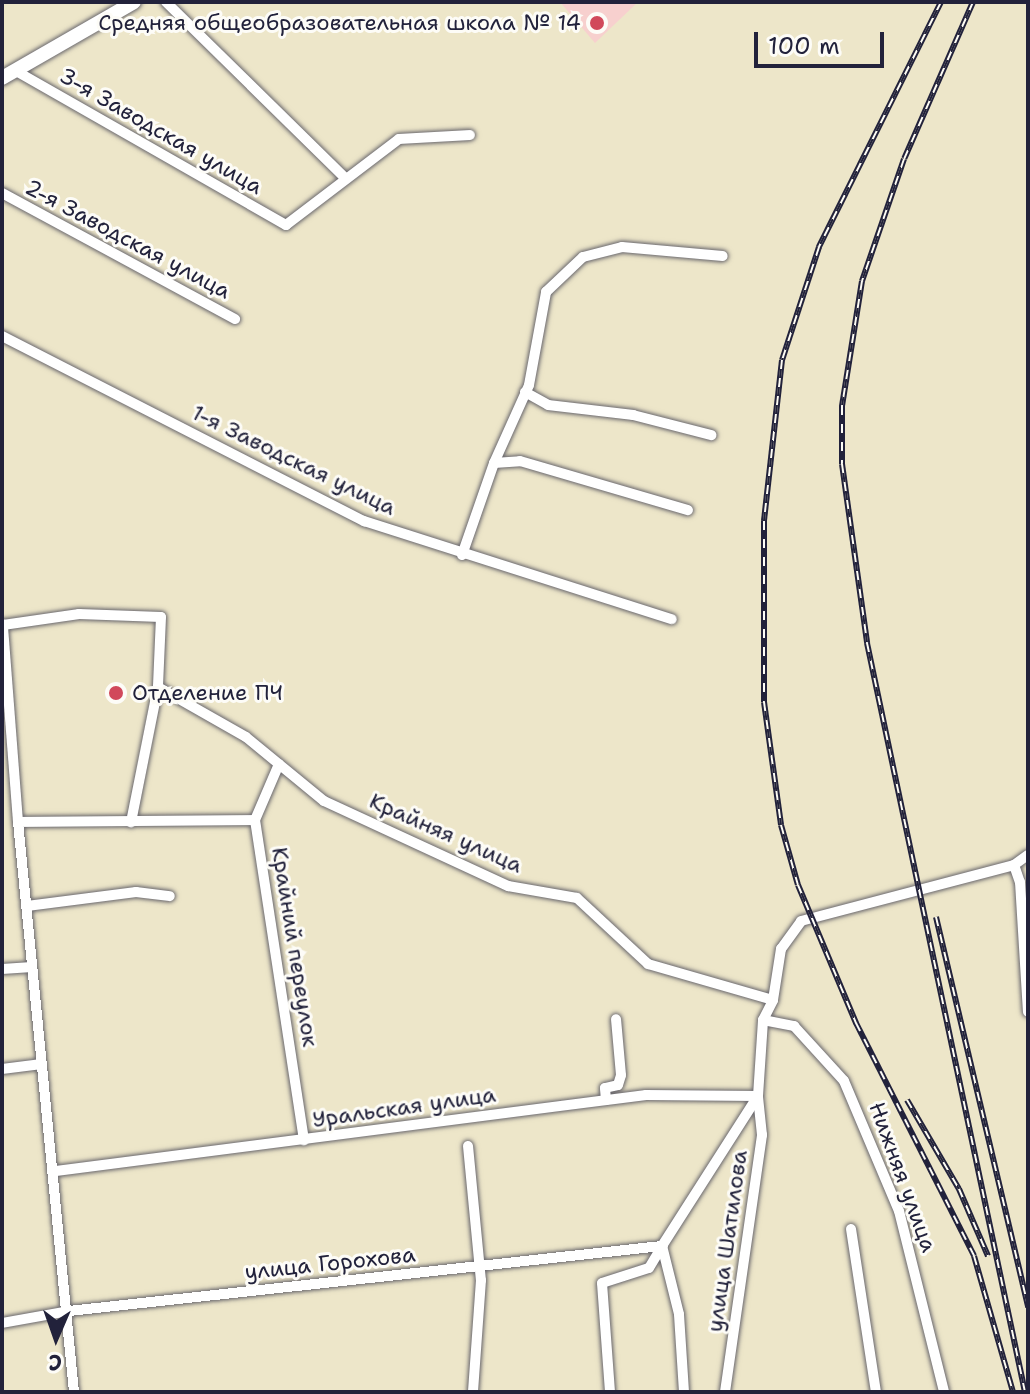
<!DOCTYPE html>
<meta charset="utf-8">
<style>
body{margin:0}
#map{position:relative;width:1030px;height:1394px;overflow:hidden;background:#ede6c9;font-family:"Shantell Sans",sans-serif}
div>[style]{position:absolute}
.built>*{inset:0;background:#f7d0ce}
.roads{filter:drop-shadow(0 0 2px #69676d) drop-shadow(0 0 2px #69676d)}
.minor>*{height:10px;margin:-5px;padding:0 5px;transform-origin:5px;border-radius:5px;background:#fff}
.secondary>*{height:14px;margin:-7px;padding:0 7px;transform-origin:7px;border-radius:7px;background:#fff}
.rail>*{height:6px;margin-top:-3px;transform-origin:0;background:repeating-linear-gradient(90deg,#fdfcf7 0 9px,#22223b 0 18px);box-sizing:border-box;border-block:2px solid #22223b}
.dots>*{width:22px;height:22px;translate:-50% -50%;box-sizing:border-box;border:4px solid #fdfcf7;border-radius:50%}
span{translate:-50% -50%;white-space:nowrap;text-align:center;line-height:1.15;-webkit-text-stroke:6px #fdfcf7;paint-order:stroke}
.poi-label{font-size:22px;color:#22223b}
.right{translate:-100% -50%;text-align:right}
.left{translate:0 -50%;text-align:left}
.street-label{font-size:22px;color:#22223b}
.frame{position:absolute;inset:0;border:4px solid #22223b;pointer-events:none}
.north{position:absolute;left:16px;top:1298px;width:80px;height:80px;-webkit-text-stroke:6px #fdfcf7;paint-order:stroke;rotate:182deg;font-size:22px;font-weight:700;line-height:32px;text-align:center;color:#22223b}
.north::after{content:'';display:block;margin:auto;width:28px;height:36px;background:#22223b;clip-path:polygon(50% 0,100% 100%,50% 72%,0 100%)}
.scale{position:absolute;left:754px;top:32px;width:130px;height:36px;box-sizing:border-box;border:4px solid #22223b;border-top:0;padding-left:10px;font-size:24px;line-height:28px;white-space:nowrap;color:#22223b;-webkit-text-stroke:6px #fdfcf7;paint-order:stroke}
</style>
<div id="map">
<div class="built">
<i style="clip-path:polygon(560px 2px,638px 2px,595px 43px)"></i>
</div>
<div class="roads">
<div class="minor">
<i style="left:166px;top:2px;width:251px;rotate:44.5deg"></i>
<i style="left:16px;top:71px;width:311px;rotate:29.7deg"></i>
<i style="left:286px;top:225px;width:142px;rotate:-37.3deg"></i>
<i style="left:399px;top:139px;width:71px;rotate:-3.2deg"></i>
<i style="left:2px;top:193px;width:265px;rotate:28.4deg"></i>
<i style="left:2px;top:336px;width:407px;rotate:27.1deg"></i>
<i style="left:364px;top:521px;width:323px;rotate:17.7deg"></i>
<i style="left:525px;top:392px;width:26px;rotate:29deg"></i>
<i style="left:548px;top:405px;width:86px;rotate:6.7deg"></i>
<i style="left:633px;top:415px;width:81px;rotate:14.4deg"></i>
<i style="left:494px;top:463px;width:26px;rotate:-4deg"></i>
<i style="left:520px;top:461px;width:175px;rotate:16.3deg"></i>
<i style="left:462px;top:555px;width:97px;rotate:-70.8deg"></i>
<i style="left:494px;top:463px;width:85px;rotate:-65.8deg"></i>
<i style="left:529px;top:385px;width:95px;rotate:-79.6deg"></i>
<i style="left:546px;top:292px;width:51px;rotate:-43.4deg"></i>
<i style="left:583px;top:257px;width:40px;rotate:-14.4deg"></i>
<i style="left:622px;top:247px;width:101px;rotate:5.1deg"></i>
<i style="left:158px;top:687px;width:101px;rotate:29.6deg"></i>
<i style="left:246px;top:737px;width:101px;rotate:39.4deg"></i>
<i style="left:324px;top:801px;width:203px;rotate:24.8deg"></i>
<i style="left:508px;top:886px;width:70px;rotate:9.9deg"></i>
<i style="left:577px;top:898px;width:97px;rotate:42.9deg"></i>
<i style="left:648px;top:964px;width:130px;rotate:16.1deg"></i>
<i style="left:279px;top:764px;width:61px;rotate:113.2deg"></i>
<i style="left:255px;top:820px;width:324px;rotate:81.3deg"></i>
<i style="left:18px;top:822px;width:237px;rotate:-0.5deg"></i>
<i style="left:1014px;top:865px;width:18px;rotate:71deg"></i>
<i style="left:1020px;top:882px;width:130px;rotate:86.5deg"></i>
<i style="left:27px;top:906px;width:110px;rotate:-7.3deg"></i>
<i style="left:136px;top:892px;width:34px;rotate:7deg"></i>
<i style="left:2px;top:969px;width:30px;rotate:-4deg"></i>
<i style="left:763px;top:1020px;width:32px;rotate:11deg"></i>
<i style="left:794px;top:1026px;width:74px;rotate:47.7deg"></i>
<i style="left:844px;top:1081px;width:141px;rotate:67.1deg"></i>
<i style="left:899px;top:1211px;width:187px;rotate:76deg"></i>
<i style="left:2px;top:1069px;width:40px;rotate:-7.1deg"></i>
<i style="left:606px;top:1100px;width:12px;rotate:-95deg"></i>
<i style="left:605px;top:1088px;width:13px;rotate:-13deg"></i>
<i style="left:618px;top:1085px;width:10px;rotate:-73deg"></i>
<i style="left:621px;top:1075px;width:56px;rotate:-95.1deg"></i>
<i style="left:468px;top:1146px;width:135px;rotate:84.5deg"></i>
<i style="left:481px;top:1280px;width:112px;rotate:94.1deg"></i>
<i style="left:56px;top:1171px;width:595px;rotate:-7.34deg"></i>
<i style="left:646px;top:1095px;width:112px;rotate:0.5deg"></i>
<i style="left:851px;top:1229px;width:165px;rotate:81.3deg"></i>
<i style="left:2px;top:1323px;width:68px;rotate:-10.2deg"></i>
<i style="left:69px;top:1311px;width:597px;rotate:-6.26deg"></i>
<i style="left:74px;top:1392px;width:573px;rotate:-95.61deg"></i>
<i style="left:18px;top:822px;width:198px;rotate:-94.4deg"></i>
<i style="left:3px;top:625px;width:77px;rotate:-8.2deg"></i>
<i style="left:79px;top:614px;width:82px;rotate:2.1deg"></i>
<i style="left:161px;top:617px;width:70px;rotate:92.5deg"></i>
<i style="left:158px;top:687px;width:138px;rotate:101.3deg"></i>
<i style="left:610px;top:1392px;width:109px;rotate:-94.2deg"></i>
<i style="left:602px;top:1283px;width:49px;rotate:-17.7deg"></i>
<i style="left:649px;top:1268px;width:26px;rotate:-59deg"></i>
<i style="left:684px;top:1392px;width:78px;rotate:-93.7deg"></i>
<i style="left:679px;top:1314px;width:70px;rotate:-104deg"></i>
<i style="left:662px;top:1246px;width:178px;rotate:-57.4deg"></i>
<i style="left:725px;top:1392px;width:260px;rotate:-81.8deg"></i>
<i style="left:762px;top:1135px;width:39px;rotate:-96deg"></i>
<i style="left:758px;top:1096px;width:76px;rotate:-86.2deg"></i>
<i style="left:763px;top:1020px;width:22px;rotate:-63deg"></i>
<i style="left:773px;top:1000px;width:52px;rotate:-81.1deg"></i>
<i style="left:781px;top:949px;width:34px;rotate:-54deg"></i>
<i style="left:801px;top:921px;width:220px;rotate:-14.7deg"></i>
<i style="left:1014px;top:865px;width:17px;rotate:-36deg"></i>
</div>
<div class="secondary">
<i style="left:2px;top:78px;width:152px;rotate:-29.9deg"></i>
</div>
</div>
<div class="rail">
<i style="left:941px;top:2px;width:274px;rotate:116.5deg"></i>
<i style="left:819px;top:247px;width:119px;rotate:108.1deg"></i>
<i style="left:782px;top:360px;width:162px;rotate:96.4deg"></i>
<i style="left:764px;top:521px;width:181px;rotate:90deg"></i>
<i style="left:764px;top:702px;width:124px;rotate:82.1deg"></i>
<i style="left:781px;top:825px;width:62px;rotate:74.2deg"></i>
<i style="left:798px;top:885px;width:150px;rotate:67.2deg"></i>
<i style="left:856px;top:1023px;width:261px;rotate:63.1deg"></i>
<i style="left:974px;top:1256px;width:141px;rotate:74deg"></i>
<i style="left:973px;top:2px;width:171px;rotate:113.7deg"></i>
<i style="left:904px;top:159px;width:129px;rotate:109deg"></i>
<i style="left:862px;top:281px;width:127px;rotate:99.1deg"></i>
<i style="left:842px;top:406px;width:58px;rotate:90deg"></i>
<i style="left:842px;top:464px;width:181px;rotate:82deg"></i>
<i style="left:867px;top:643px;width:765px;rotate:78.09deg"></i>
<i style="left:936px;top:917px;width:401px;rotate:76.7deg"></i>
<i style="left:907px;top:1100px;width:103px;rotate:59.7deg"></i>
<i style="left:959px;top:1189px;width:73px;rotate:66.6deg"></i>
</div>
<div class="dots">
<i style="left:597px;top:23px;background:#d1495b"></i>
<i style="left:116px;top:693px;background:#d1495b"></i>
</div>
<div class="poi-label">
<span class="right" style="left:581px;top:23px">Средняя общеобразовательная школа № 14</span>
<span class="left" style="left:132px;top:693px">Отделение ПЧ</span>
</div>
<div class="street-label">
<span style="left:161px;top:131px;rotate:30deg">3-я Заводская улица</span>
<span style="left:128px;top:239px;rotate:28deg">2-я Заводская улица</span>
<span style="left:294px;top:460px;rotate:26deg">1-я Заводская улица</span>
<span style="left:446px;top:833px;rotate:24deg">Крайняя улица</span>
<span style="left:295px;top:947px;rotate:81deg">Крайний переулок</span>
<span style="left:404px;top:1107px;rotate:-8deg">Уральская улица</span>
<span style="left:903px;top:1177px;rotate:70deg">Нижняя улица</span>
<span style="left:727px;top:1241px;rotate:-82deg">улица Шатилова</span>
<span style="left:330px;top:1263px;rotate:-6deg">улица Горохова</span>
</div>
<div class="frame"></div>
<div class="north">С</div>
<div class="scale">100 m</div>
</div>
